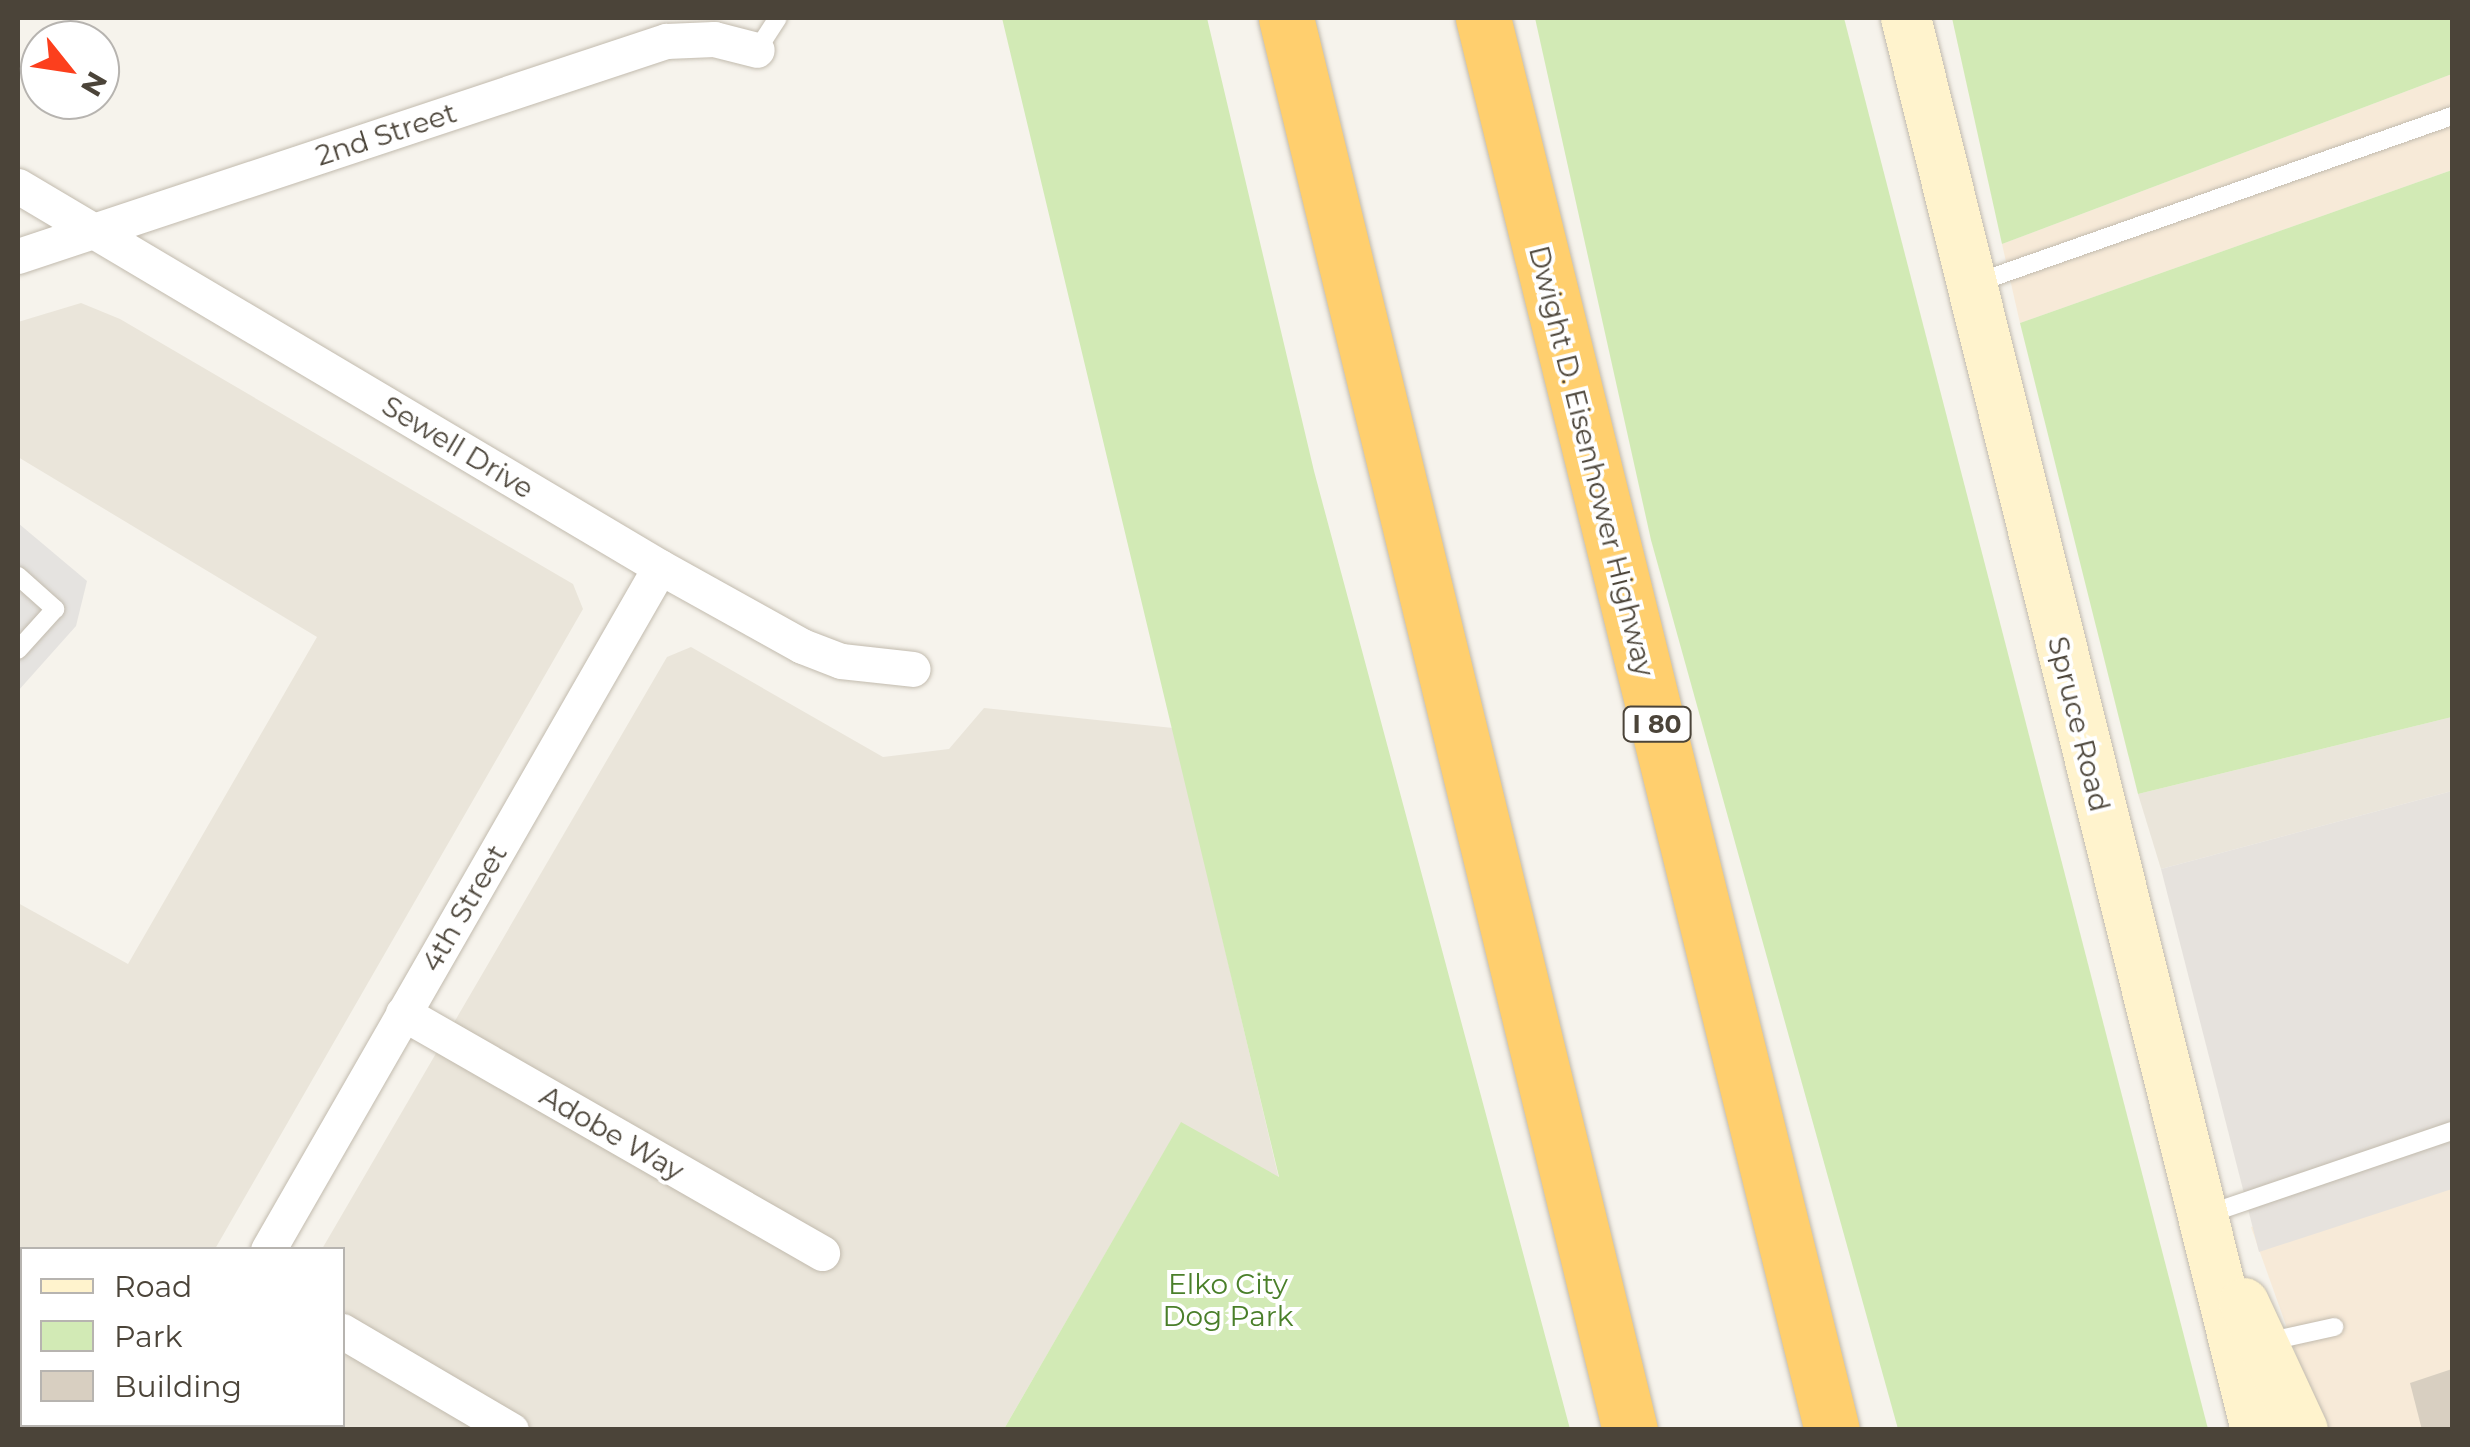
<!DOCTYPE html>
<style>
body{margin:0}
#map{position:relative;width:2470px;height:1447px;overflow:hidden;background:#f6f3ec;font-family:Montserrat,sans-serif}
div>[style]{position:absolute}
.residential>*{inset:0;background:#eae5da}
.commercial>*{inset:0;background:#f7ead8}
.industrial>*{inset:0;background:#e6e2dd}
.green>*{inset:0;background:#d2eab5}
.parking>*{inset:0;background:#e5e3e0}
.building>*{inset:0;background:#d8cfc1}
.roads{filter:drop-shadow(0 0 2px #c2bbae) drop-shadow(0 0 2px #c2bbae)}
.service>*{height:18px;margin:-9px;padding:0 9px;transform-origin:9px;border-radius:9px;background:#fff}
.minor>*{height:35px;margin:-17.5px;padding:0 17.5px;transform-origin:17.5px;border-radius:17.5px;background:#fff}
.secondary>*{height:50px;margin:-25px;padding:0 25px;transform-origin:25px;border-radius:25px;background:#fff3cd}
.motorway>*{height:55px;margin:-27.5px;padding:0 27.5px;transform-origin:27.5px;border-radius:27.5px;background:#ffcf6e}
span{translate:-50% -50%;white-space:nowrap;text-align:center;line-height:1.15;-webkit-text-stroke:8px #fff;paint-order:stroke}
.shield-label span{padding:2px 8px;background:#fff;border:2px solid;border-radius:8px;-webkit-text-stroke-width:0}
.shield-label{font-size:25px;color:#4b4439;font-weight:700}
.street-label{font-size:28px;color:#4b4439}
.park-label{font-size:28px;color:#4a7f2a}
.frame{position:absolute;inset:0;border:20px solid #4b4439;pointer-events:none}
.legend{position:absolute;left:20px;top:1247px;width:325px;height:180px;box-sizing:border-box;background:#fff;border:2px solid #b7b4b0;margin:0;padding:12px 18px;list-style:none;font-size:30px;color:#4b4439}
.legend li{display:flex;align-items:center;gap:20px;height:50px}
.legend b{width:50px;border:2px solid #b7b4b0}
.north{position:absolute;left:20px;top:20px;width:100px;height:100px;box-sizing:border-box;background:#fff;border:2px solid #b7b4b0;border-radius:50%;rotate:120deg;font-size:28px;font-weight:700;line-height:40px;text-align:center;color:#4b4439}
.north::after{content:'';display:block;margin:auto;width:35px;height:45px;background:#fc3f1d;clip-path:polygon(50% 0,100% 100%,50% 72%,0 100%)}
</style>
<div id="map">
<div class="residential">
<i style="clip-path:polygon(81px 303px,120px 319px,573px 584px,583px 609px,215px 1249px,22px 1250px,22px 1424px,115px 1425px,112px 1429px,18px 1429px,18px 903px,128px 964px,317px 637px,18px 457px,18px 322px)"></i>
<i style="clip-path:polygon(691px 647px,883px 757px,949px 749px,984px 708px,1173px 728px,1279px 1179px,1181px 1123px,1004px 1429px,216px 1430px,219px 1424px,342px 1424px,342px 1250px,322px 1249px,667px 657px)"></i>
<i style="clip-path:polygon(2452px 717px,2452px 791px,2161px 869px,2138px 794px)"></i>
</div>
<div class="commercial">
<i style="clip-path:polygon(2452px 74px,2452px 170px,2020px 323px,2002px 244px)"></i>
<i style="clip-path:polygon(2452px 1178px,2452px 1429px,2323px 1429px,2251px 1227px)"></i>
</div>
<div class="industrial">
<i style="clip-path:polygon(2452px 791px,2452px 1189px,2259px 1252px,2161px 869px)"></i>
</div>
<div class="green">
<i style="clip-path:polygon(1002px 18px,1207px 18px,1314px 471px,1570px 1429px,1004px 1429px,1181px 1122px,1279px 1177px)"></i>
<i style="clip-path:polygon(1535px 18px,1844px 18px,2208px 1429px,1898px 1429px,1651px 540px)"></i>
<i style="clip-path:polygon(1952px 18px,2452px 18px,2452px 74px,2002px 244px)"></i>
<i style="clip-path:polygon(2452px 170px,2452px 717px,2138px 794px,2020px 323px)"></i>
</div>
<div class="parking">
<i style="clip-path:polygon(18px 523px,87px 581px,76px 626px,18px 691px)"></i>
</div>
<div class="building">
<i style="clip-path:polygon(2452px 1369px,2452px 1430px,2422px 1430px,2410px 1383px)"></i>
</div>
<div class="roads">
<div class="service">
<i style="left:757px;top:50px;width:38px;rotate:-57deg"></i>
<i style="left:1976px;top:283px;width:504px;rotate:-19.33deg"></i>
<i style="left:18px;top:576px;width:50px;rotate:41.7deg"></i>
<i style="left:55px;top:609px;width:55px;rotate:132.1deg"></i>
<i style="left:2205px;top:1215px;width:261px;rotate:-18.8deg"></i>
<i style="left:2266px;top:1342px;width:70px;rotate:-12.4deg"></i>
</div>
<div class="minor">
<i style="left:18px;top:186px;width:747px;rotate:30.69deg"></i>
<i style="left:660px;top:567px;width:162px;rotate:29.1deg"></i>
<i style="left:802px;top:646px;width:42px;rotate:21deg"></i>
<i style="left:841px;top:661px;width:72px;rotate:6.3deg"></i>
<i style="left:18px;top:256px;width:683px;rotate:-18.36deg"></i>
<i style="left:666px;top:41px;width:48px;rotate:-2.4deg"></i>
<i style="left:714px;top:39px;width:44px;rotate:14.3deg"></i>
<i style="left:403px;top:1013px;width:483px;rotate:29.8deg"></i>
<i style="left:268px;top:1250px;width:787px;rotate:-60.15deg"></i>
<i style="left:342px;top:1331px;width:196px;rotate:30.4deg"></i>
<i style="left:164px;top:1430px;width:7px;rotate:-63deg"></i>
</div>
<div class="secondary">
<i style="left:1906px;top:18px;width:1455px;rotate:76.08deg"></i>
<i style="left:2244px;top:1303px;width:140px;rotate:65.1deg"></i>
</div>
<div class="motorway">
<i style="left:1286px;top:18px;width:1453px;rotate:76.31deg"></i>
<i style="left:1483px;top:18px;width:1454px;rotate:76.12deg"></i>
</div>
</div>
<div class="shield-label">
<span style="left:1657px;top:724px">I 80</span>
</div>
<div class="street-label">
<span style="left:386px;top:134px;rotate:-18deg">2nd Street</span>
<span style="left:458px;top:447px;rotate:31deg">Sewell Drive</span>
<span style="left:1592px;top:461px;rotate:76deg">Dwight D. Eisenhower Highway</span>
<span style="left:2079px;top:724px;rotate:76deg">Spruce Road</span>
<span style="left:464px;top:908px;rotate:-60deg">4th Street</span>
<span style="left:612px;top:1133px;rotate:30deg">Adobe Way</span>
</div>
<div class="park-label">
<span style="left:1228px;top:1300px">Elko City<br>Dog Park</span>
</div>
<div class="frame"></div>
<ul class="legend">
<li><b style="height:12px;background:#fff3cd"></b>Road</li>
<li><b style="height:28px;background:#d2eab5"></b>Park</li>
<li><b style="height:28px;background:#d8cfc1"></b>Building</li>
</ul>
<div class="north">N</div>
</div>
